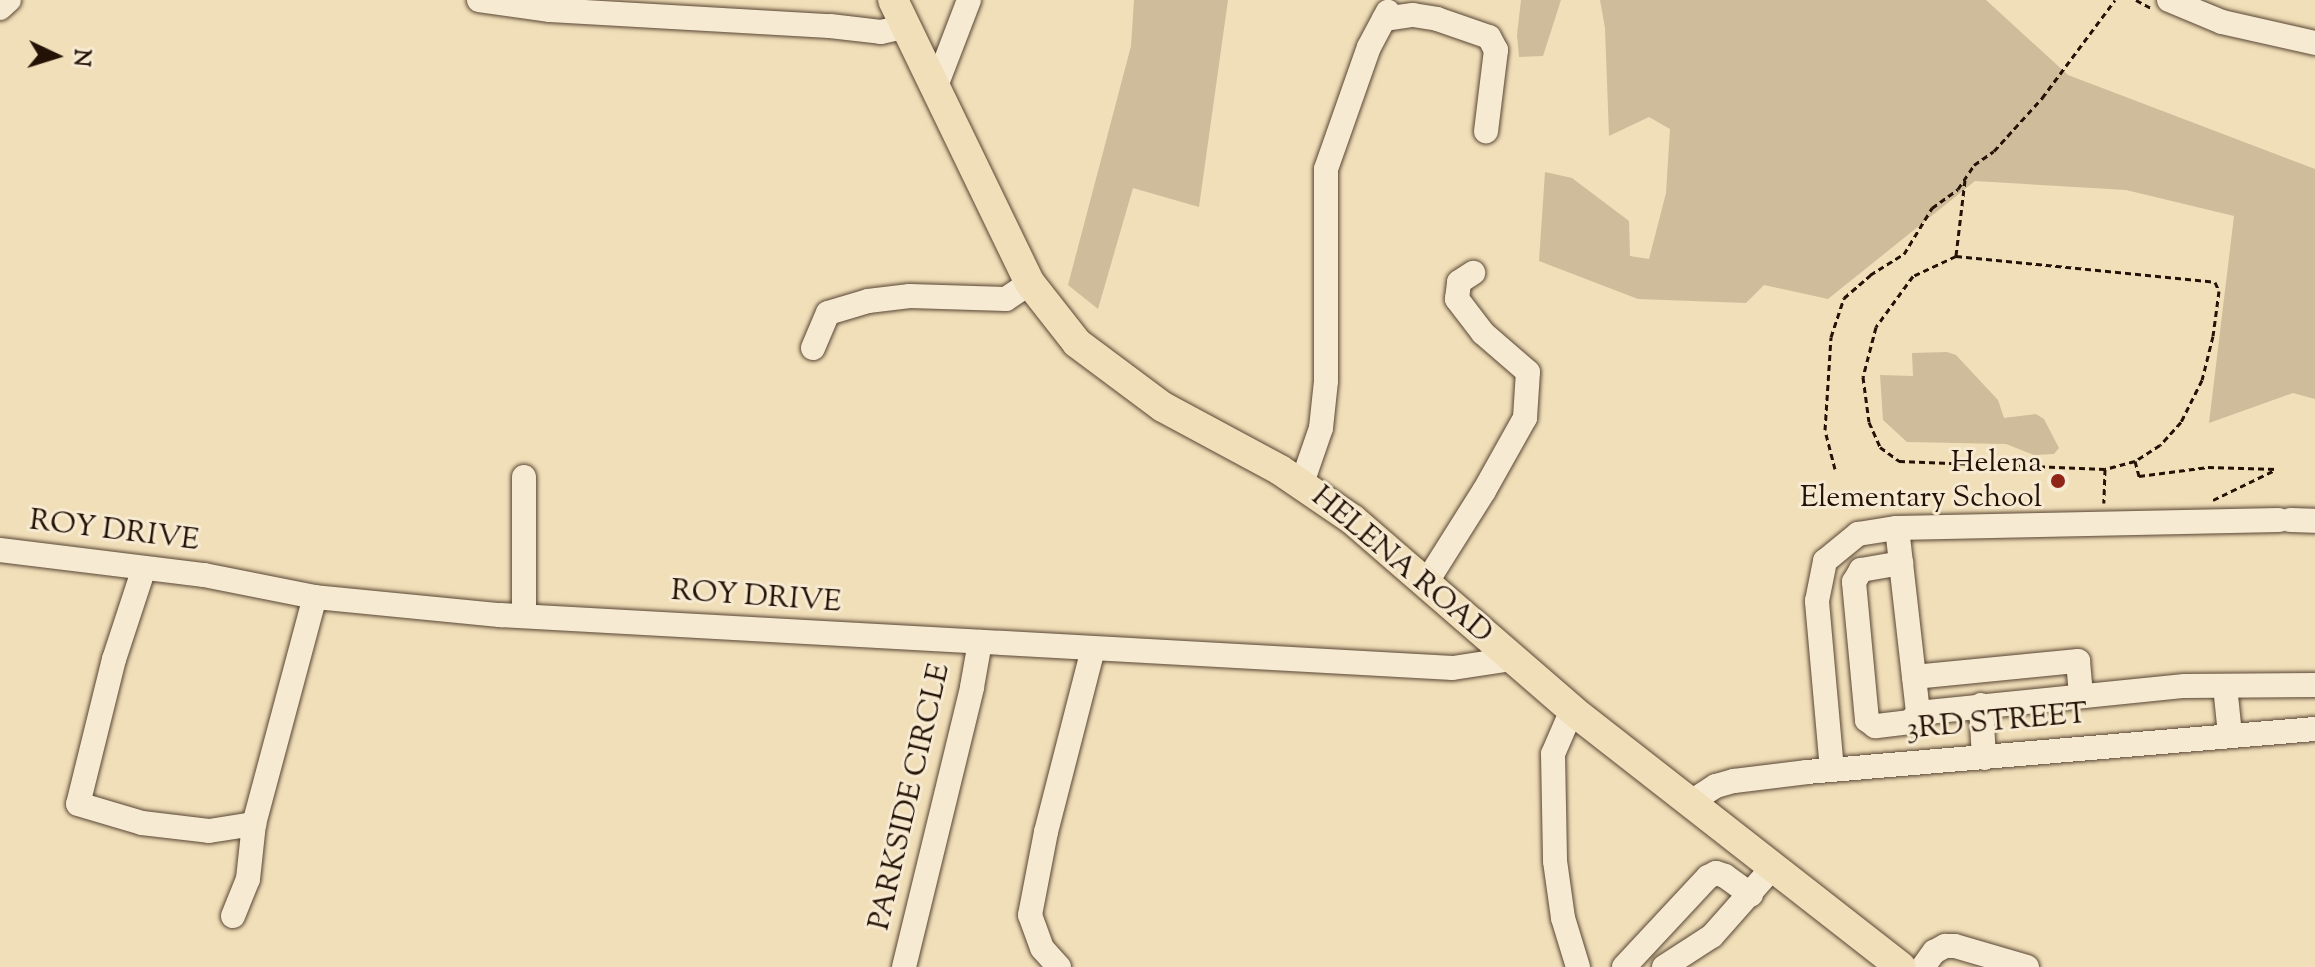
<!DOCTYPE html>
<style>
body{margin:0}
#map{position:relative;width:2315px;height:967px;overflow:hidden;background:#f1dfb9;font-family:"Sorts Mill Goudy",serif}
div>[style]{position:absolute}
.green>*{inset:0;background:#cebc9b}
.path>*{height:3px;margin-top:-1.5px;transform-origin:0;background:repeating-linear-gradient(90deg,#251206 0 6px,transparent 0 10px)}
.roads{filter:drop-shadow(0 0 2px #584533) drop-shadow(0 0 2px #584533)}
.minor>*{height:24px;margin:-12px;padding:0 12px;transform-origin:12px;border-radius:12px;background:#f6ead2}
.major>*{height:30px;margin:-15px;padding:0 15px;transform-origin:15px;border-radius:15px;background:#f1dfb9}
.dots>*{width:22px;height:22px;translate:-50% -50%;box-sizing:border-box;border:4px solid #f6ead2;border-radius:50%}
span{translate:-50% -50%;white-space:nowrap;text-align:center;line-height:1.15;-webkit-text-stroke:6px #f6ead2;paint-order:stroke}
.poi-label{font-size:30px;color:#251206}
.right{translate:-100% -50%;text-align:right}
.street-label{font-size:30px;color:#251206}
.north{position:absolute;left:16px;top:16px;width:80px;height:80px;-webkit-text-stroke:6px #f6ead2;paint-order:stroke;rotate:94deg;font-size:22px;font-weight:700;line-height:32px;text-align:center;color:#251206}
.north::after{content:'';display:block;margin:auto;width:28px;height:36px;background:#251206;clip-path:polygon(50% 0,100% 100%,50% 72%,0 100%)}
</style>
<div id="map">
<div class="green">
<i style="clip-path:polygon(1134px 0,1228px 0,1199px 207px,1133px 188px,1098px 309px,1068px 285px,1131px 46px)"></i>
<i style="clip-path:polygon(1521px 0,1561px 0,1543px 56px,1519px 57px,1517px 35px)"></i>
<i style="clip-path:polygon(1600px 0,1986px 0,2068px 75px,2315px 169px,2315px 399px,2293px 393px,2209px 423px,2234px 216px,2126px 190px,1975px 181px,1828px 299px,1764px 285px,1746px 303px,1638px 299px,1539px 261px,1545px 172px,1572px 178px,1629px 221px,1630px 256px,1649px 259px,1666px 193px,1670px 129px,1649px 117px,1609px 136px,1605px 28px)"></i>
<i style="clip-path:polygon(1947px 352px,1956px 355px,1998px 400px,2004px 418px,2036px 414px,2044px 419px,2059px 448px,2054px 454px,2034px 455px,2006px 444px,1907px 442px,1883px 420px,1880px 375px,1913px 376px,1912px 353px)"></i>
</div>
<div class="path">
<i style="left:2136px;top:0;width:17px;rotate:28deg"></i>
<i style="left:1965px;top:180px;width:77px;rotate:96.8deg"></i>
<i style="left:1956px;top:256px;width:47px;rotate:155.1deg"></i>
<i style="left:1913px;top:276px;width:63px;rotate:126deg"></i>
<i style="left:1876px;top:327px;width:52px;rotate:104.6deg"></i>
<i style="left:1863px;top:377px;width:45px;rotate:82.4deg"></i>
<i style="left:1869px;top:422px;width:27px;rotate:66deg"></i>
<i style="left:1880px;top:447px;width:24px;rotate:36deg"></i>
<i style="left:1899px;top:461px;width:206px;rotate:2.2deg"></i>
<i style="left:2105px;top:469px;width:34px;rotate:92deg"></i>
<i style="left:1956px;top:256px;width:260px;rotate:5.7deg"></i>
<i style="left:2215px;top:282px;width:10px;rotate:66deg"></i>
<i style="left:2219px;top:291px;width:45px;rotate:97.6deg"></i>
<i style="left:2213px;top:336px;width:45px;rotate:104deg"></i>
<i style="left:2202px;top:380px;width:47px;rotate:116.6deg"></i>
<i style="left:2181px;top:422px;width:31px;rotate:132deg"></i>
<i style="left:2160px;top:445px;width:30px;rotate:147deg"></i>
<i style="left:2135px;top:461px;width:31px;rotate:165deg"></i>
<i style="left:2135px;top:461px;width:16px;rotate:75deg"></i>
<i style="left:2139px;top:476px;width:70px;rotate:-7.4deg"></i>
<i style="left:2208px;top:467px;width:69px;rotate:1.7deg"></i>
<i style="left:1835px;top:469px;width:40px;rotate:-104.4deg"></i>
<i style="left:1825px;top:430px;width:93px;rotate:-86.3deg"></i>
<i style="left:1831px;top:337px;width:41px;rotate:-71.6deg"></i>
<i style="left:1844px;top:298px;width:35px;rotate:-41deg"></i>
<i style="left:1870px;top:275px;width:40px;rotate:-32deg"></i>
<i style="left:1904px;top:254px;width:54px;rotate:-58.7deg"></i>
<i style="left:1932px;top:208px;width:32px;rotate:-36deg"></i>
<i style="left:1958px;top:189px;width:29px;rotate:-56deg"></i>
<i style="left:1974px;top:165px;width:24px;rotate:-35deg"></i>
<i style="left:1994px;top:151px;width:72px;rotate:-47.8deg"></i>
<i style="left:2042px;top:98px;width:122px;rotate:-53.3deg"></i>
<i style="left:2213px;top:500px;width:69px;rotate:-25.8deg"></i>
</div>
<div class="roads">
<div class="minor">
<i style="left:479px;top:0;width:72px;rotate:8deg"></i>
<i style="left:550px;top:10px;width:280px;rotate:3.3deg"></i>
<i style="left:830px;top:26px;width:51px;rotate:6.7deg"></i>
<i style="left:881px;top:32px;width:28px;rotate:-13deg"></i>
<i style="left:2169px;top:0;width:57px;rotate:22.5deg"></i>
<i style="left:2222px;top:22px;width:95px;rotate:12.7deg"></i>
<i style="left:0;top:8px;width:12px;rotate:-42deg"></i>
<i style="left:1384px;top:19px;width:29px;rotate:-8deg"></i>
<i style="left:1413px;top:15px;width:24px;rotate:9deg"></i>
<i style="left:1437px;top:19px;width:55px;rotate:19.1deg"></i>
<i style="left:1489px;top:37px;width:15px;rotate:62deg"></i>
<i style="left:1496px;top:50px;width:82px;rotate:97deg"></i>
<i style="left:936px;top:86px;width:92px;rotate:-69deg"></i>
<i style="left:813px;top:348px;width:38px;rotate:-67deg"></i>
<i style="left:828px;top:313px;width:42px;rotate:-16.7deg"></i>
<i style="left:868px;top:301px;width:42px;rotate:-6.8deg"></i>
<i style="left:910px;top:296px;width:96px;rotate:1.8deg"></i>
<i style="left:1006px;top:299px;width:29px;rotate:-34deg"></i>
<i style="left:524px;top:477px;width:139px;rotate:90deg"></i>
<i style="left:1302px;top:483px;width:58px;rotate:-70.9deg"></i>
<i style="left:1321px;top:428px;width:47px;rotate:-83.9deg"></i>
<i style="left:1326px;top:381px;width:212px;rotate:-90deg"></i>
<i style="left:1326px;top:169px;width:129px;rotate:-70.6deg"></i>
<i style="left:1369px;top:47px;width:40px;rotate:-62deg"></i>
<i style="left:2290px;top:520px;width:25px;rotate:2deg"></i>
<i style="left:1897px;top:528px;width:186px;rotate:83.5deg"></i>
<i style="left:1918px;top:713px;width:12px;rotate:132deg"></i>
<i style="left:1910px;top:722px;width:35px;rotate:173deg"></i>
<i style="left:1875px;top:726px;width:10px;rotate:-143deg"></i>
<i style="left:1867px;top:720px;width:139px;rotate:-95.4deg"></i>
<i style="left:1854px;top:582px;width:14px;rotate:-60deg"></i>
<i style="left:1861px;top:570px;width:41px;rotate:-9.9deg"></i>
<i style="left:0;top:550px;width:206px;rotate:7deg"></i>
<i style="left:204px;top:575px;width:113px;rotate:11.2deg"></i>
<i style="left:315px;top:597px;width:186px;rotate:5.6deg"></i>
<i style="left:500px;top:615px;width:954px;rotate:3.18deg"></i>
<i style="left:1453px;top:668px;width:59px;rotate:-8.8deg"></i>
<i style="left:144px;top:568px;width:96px;rotate:108.2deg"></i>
<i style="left:114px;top:659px;width:149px;rotate:103.9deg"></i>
<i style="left:78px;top:804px;width:67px;rotate:16.5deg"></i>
<i style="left:142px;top:823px;width:67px;rotate:6.8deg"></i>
<i style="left:209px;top:831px;width:46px;rotate:-8.8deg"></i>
<i style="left:254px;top:824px;width:235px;rotate:-75deg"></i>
<i style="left:1426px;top:583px;width:109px;rotate:-57.8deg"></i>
<i style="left:1484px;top:491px;width:84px;rotate:-60.7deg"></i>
<i style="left:1525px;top:418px;width:46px;rotate:-86.3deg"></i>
<i style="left:1528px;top:372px;width:60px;rotate:-139.1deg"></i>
<i style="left:1483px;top:333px;width:43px;rotate:-127.4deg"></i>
<i style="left:1457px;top:299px;width:17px;rotate:-83deg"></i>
<i style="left:1459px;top:282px;width:17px;rotate:-33deg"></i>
<i style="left:1914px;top:677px;width:165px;rotate:-5.6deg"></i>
<i style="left:2078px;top:661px;width:34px;rotate:85deg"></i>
<i style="left:2225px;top:686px;width:48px;rotate:84.1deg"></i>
<i style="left:1981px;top:705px;width:53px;rotate:86.8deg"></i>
<i style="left:1572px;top:710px;width:48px;rotate:113.4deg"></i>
<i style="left:1553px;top:754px;width:107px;rotate:88.9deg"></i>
<i style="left:1555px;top:861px;width:58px;rotate:82deg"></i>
<i style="left:1563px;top:918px;width:51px;rotate:73deg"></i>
<i style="left:1918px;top:713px;width:268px;rotate:-5.8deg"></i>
<i style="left:2185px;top:686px;width:130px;rotate:-0.4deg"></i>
<i style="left:1832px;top:770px;width:170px;rotate:-95.1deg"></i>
<i style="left:1817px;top:601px;width:41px;rotate:-78.7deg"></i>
<i style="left:1825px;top:561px;width:43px;rotate:-39.3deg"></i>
<i style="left:1858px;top:534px;width:39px;rotate:-9deg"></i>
<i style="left:1897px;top:528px;width:382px;rotate:-1.2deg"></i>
<i style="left:1691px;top:802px;width:30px;rotate:-33deg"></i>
<i style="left:1716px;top:786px;width:19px;rotate:-16deg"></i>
<i style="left:1734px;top:781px;width:74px;rotate:-7deg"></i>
<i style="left:1807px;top:772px;width:510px;rotate:-4.84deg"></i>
<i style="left:233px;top:916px;width:40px;rotate:-68deg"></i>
<i style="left:248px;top:879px;width:55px;rotate:-83.8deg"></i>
<i style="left:904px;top:967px;width:288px;rotate:-76.3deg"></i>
<i style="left:972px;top:687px;width:46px;rotate:-79.9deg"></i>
<i style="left:1059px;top:967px;width:25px;rotate:-132deg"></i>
<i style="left:1042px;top:948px;width:35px;rotate:-110deg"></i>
<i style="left:1030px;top:915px;width:85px;rotate:-79.1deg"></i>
<i style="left:1046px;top:832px;width:189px;rotate:-75.6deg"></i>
<i style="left:1624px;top:967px;width:123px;rotate:-47deg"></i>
<i style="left:1708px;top:877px;width:9px;rotate:-27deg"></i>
<i style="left:1716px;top:873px;width:9px;rotate:18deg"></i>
<i style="left:1725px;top:876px;width:32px;rotate:36deg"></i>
<i style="left:1664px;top:967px;width:57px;rotate:-32.9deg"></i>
<i style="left:1712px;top:936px;width:94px;rotate:-48.5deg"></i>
<i style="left:1923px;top:967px;width:19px;rotate:-54deg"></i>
<i style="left:1934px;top:952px;width:13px;rotate:-29deg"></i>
<i style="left:1945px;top:946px;width:10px"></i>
<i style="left:1955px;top:946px;width:75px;rotate:16.3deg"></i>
</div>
<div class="major">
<i style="left:893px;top:0;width:314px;rotate:64.2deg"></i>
<i style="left:1030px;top:283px;width:76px;rotate:51.9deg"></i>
<i style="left:1077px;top:343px;width:107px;rotate:36.7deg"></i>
<i style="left:1163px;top:407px;width:133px;rotate:28.3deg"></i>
<i style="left:1280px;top:470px;width:88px;rotate:34.4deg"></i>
<i style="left:1353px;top:520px;width:290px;rotate:40.9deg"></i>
<i style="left:1572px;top:710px;width:417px;rotate:38deg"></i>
</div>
</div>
<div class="dots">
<i style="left:2058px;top:481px;background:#8f2418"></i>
</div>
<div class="poi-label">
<span class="right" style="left:2042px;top:481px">Helena<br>Elementary School</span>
</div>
<div class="street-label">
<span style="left:114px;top:532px;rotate:7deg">ROY DRIVE</span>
<span style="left:1401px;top:566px;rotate:40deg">HELENA ROAD</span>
<span style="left:756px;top:598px;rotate:4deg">ROY DRIVE</span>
<span style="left:1997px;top:723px;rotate:-5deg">3RD STREET</span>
<span style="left:911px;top:797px;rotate:-77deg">PARKSIDE CIRCLE</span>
</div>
<div class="north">N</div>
</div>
